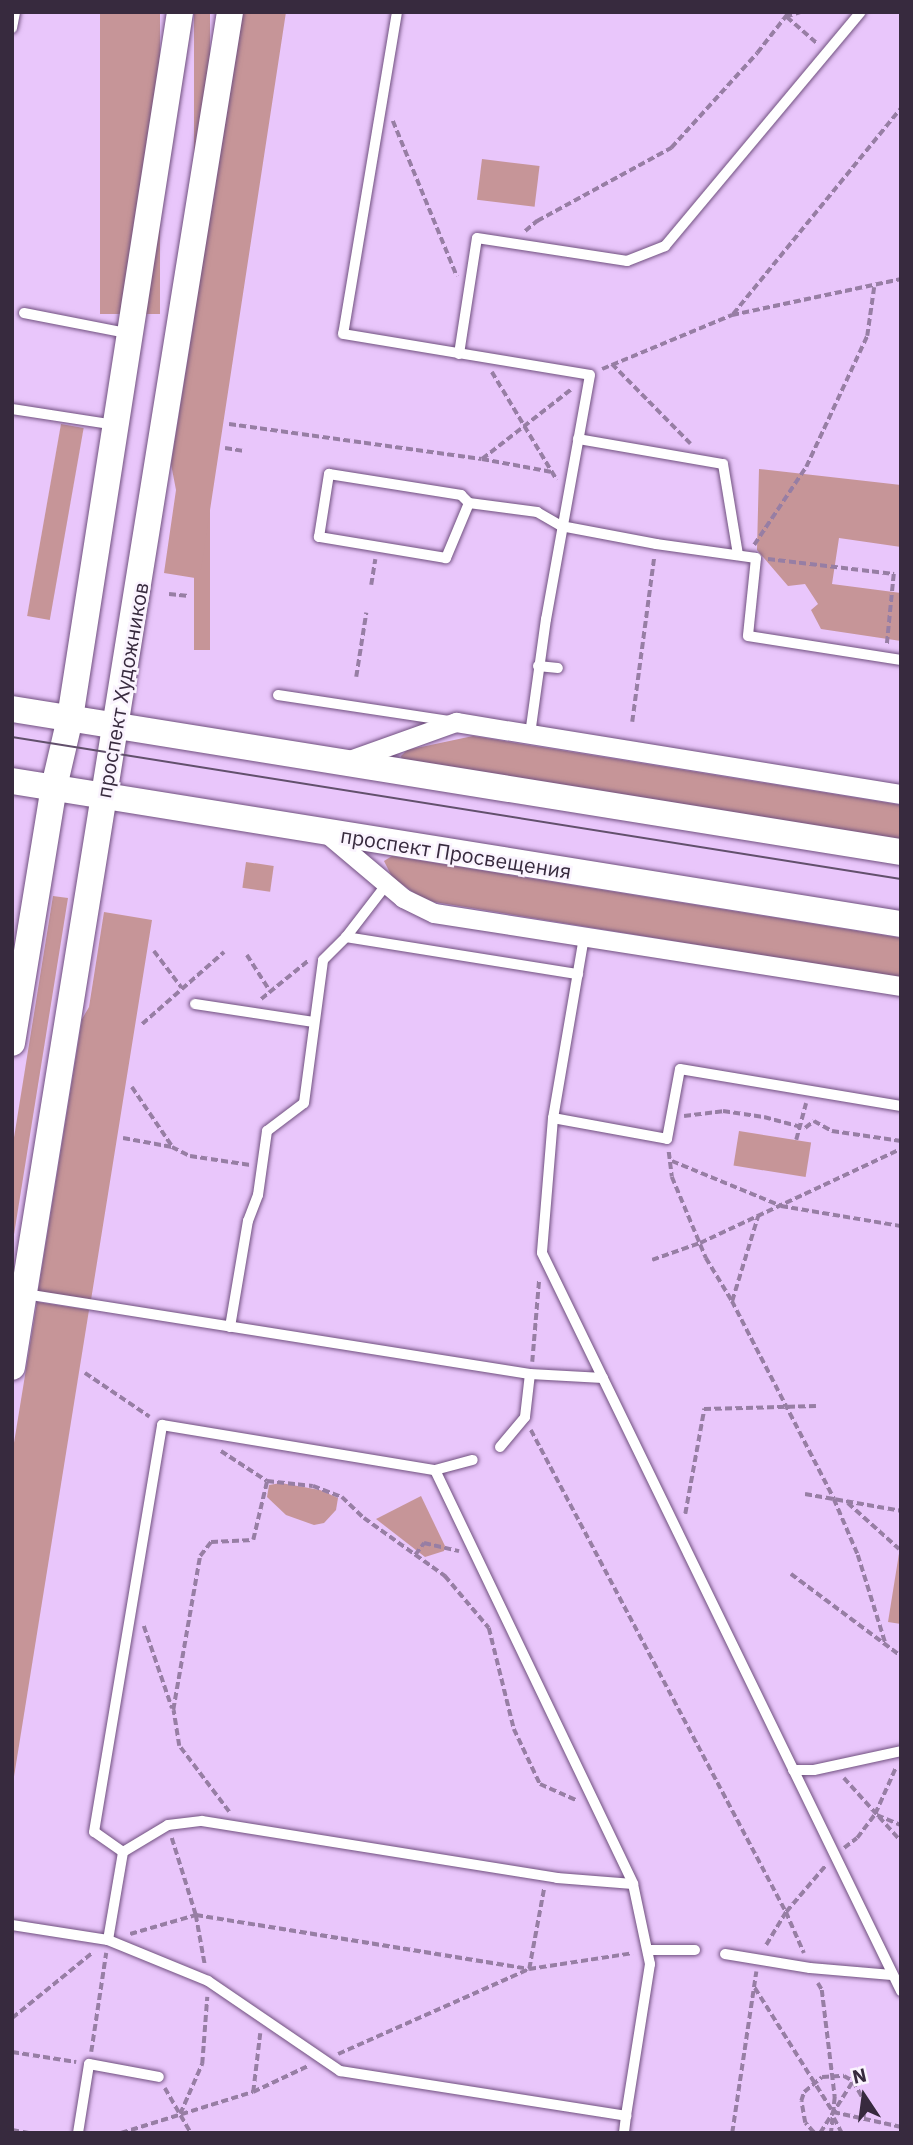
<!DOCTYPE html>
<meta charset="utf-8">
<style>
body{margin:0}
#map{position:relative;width:913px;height:2145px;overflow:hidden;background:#e9c6fb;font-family:"IBM Plex Sans",sans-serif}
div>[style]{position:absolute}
.green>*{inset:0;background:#c69598;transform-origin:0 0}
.path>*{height:3.5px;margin-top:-1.75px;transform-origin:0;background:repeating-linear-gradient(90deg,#977ea4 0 7px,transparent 0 10.5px)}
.roads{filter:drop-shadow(0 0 2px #70507f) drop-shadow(0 0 2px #70507f)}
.lane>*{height:10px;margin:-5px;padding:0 5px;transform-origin:5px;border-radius:5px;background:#fff}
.street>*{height:19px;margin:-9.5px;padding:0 9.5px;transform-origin:9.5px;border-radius:9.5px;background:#fff}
.secondary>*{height:26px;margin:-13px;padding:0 13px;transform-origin:13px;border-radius:13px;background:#fff}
.tram>*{height:2px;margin:-1px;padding:0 1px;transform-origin:1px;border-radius:1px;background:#62506c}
span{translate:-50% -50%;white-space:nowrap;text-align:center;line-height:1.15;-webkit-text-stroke:5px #faf3fe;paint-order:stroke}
.street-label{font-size:21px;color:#372a3e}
.frame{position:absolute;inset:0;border:14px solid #372a3e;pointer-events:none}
.north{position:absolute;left:829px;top:2061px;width:70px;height:70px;-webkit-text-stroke:5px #faf3fe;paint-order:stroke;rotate:347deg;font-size:19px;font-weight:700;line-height:28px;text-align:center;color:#372a3e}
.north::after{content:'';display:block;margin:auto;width:24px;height:32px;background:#372a3e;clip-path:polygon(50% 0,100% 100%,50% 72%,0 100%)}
</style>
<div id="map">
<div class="green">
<i style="left:100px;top:12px;width:60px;height:302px"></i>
<i style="left:194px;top:12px;width:16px;height:638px"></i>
<i style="clip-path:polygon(243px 12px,286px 12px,201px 569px,195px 578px,164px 573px,176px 490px,171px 464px)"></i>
<i style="left:482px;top:159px;width:58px;height:41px;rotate:7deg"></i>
<i style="left:61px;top:424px;width:23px;height:195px;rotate:10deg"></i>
<i style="clip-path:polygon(759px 469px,901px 485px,901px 547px,839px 538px,832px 584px,901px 593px,901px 641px,821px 629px,811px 610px,818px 604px,805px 584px,788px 586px,757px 550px)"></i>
<i style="clip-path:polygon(473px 736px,901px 805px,901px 842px,402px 760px,401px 756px,407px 750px)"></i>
<i style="clip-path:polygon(392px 856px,901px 938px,901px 978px,434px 902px,417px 895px,392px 877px,384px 861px)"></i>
<i style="left:246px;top:862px;width:28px;height:26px;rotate:8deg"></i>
<i style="clip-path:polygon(53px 896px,68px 898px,12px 1247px,12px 1150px)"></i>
<i style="clip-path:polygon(104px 912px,152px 920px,91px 1300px,38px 1292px,82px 1019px,89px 1007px)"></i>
<i style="left:739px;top:1131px;width:73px;height:35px;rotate:9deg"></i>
<i style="clip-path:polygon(37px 1302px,89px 1310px,12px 1789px,12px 1455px)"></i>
<i style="clip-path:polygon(281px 1483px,320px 1490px,338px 1498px,336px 1510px,324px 1523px,314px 1525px,286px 1515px,267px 1497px,269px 1485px)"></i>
<i style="clip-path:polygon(421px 1496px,445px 1546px,444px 1551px,425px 1557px,376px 1519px)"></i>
<i style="clip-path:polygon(901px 1541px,901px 1624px,888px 1622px)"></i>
</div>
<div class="path">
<i style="left:802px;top:12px;width:16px;rotate:162deg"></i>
<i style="left:787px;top:17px;width:41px;rotate:41.1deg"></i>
<i style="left:393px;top:121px;width:168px;rotate:67.6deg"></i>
<i style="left:525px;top:231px;width:16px;rotate:-40deg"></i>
<i style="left:537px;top:221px;width:153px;rotate:-28.6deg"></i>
<i style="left:671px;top:148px;width:128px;rotate:-47.8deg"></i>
<i style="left:757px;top:53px;width:52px;rotate:-52deg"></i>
<i style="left:733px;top:314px;width:266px;rotate:-50.8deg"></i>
<i style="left:612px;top:364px;width:112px;rotate:45.4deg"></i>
<i style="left:602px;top:369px;width:141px;rotate:-22.6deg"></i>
<i style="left:732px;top:315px;width:173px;rotate:-12deg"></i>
<i style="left:492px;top:372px;width:126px;rotate:59deg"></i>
<i style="left:229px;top:424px;width:255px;rotate:7.9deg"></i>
<i style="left:482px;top:459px;width:71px;rotate:10.5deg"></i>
<i style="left:225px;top:448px;width:20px;rotate:9deg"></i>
<i style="left:482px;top:459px;width:115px;rotate:-38deg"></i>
<i style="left:754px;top:545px;width:94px;rotate:-56.3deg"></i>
<i style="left:806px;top:467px;width:145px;rotate:-65deg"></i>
<i style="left:867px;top:336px;width:49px;rotate:-81.9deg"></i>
<i style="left:768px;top:559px;width:127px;rotate:6.8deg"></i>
<i style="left:894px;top:574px;width:71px;rotate:95.6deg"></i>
<i style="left:371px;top:585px;width:26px;rotate:-81deg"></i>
<i style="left:169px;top:594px;width:20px;rotate:6deg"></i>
<i style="left:356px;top:677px;width:65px;rotate:-81.1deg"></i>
<i style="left:632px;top:722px;width:165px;rotate:-82.4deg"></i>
<i style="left:154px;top:951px;width:46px;rotate:52.9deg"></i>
<i style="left:247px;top:955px;width:43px;rotate:57.4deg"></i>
<i style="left:261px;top:999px;width:62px;rotate:-39.1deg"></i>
<i style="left:142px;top:1024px;width:109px;rotate:-41.3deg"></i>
<i style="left:132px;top:1087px;width:71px;rotate:55.9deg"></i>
<i style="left:684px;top:1116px;width:39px;rotate:-7deg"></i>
<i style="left:723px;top:1111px;width:41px;rotate:8.3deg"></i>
<i style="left:764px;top:1117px;width:42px;rotate:15deg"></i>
<i style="left:805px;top:1128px;width:11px;rotate:-38deg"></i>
<i style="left:814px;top:1121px;width:21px;rotate:29deg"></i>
<i style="left:832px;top:1131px;width:70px;rotate:8.2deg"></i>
<i style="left:123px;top:1138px;width:50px;rotate:10.4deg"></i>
<i style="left:172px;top:1147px;width:20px;rotate:27deg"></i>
<i style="left:190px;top:1156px;width:61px;rotate:8.5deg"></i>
<i style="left:796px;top:1140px;width:38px;rotate:-75deg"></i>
<i style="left:669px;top:1152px;width:25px;rotate:83deg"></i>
<i style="left:672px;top:1177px;width:88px;rotate:67.2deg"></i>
<i style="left:706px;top:1258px;width:50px;rotate:58.8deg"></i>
<i style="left:732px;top:1301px;width:223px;rotate:62.7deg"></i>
<i style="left:834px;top:1499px;width:61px;rotate:66.8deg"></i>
<i style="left:858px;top:1555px;width:94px;rotate:72.7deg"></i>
<i style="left:672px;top:1161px;width:118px;rotate:22.4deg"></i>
<i style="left:781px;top:1206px;width:122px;rotate:9.5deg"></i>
<i style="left:652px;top:1260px;width:51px;rotate:-19.5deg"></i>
<i style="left:700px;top:1243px;width:222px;rotate:-25.1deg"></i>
<i style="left:732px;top:1301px;width:89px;rotate:-73deg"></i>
<i style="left:532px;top:1362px;width:83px;rotate:-85.2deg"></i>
<i style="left:85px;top:1373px;width:78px;rotate:34.1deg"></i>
<i style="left:531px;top:1430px;width:545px;rotate:62.12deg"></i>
<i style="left:786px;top:1912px;width:45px;rotate:66.3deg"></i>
<i style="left:221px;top:1451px;width:55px;rotate:33.1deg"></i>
<i style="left:267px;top:1481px;width:46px;rotate:6.2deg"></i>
<i style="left:313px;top:1486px;width:31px;rotate:21deg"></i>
<i style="left:342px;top:1497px;width:30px;rotate:44deg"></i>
<i style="left:364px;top:1518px;width:100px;rotate:35.6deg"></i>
<i style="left:445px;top:1576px;width:68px;rotate:49.8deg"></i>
<i style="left:489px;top:1628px;width:104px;rotate:76.1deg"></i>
<i style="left:514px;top:1729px;width:61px;rotate:64.7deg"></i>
<i style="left:540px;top:1784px;width:39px;rotate:24deg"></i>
<i style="left:805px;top:1494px;width:97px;rotate:10deg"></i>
<i style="left:848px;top:1503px;width:69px;rotate:42deg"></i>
<i style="left:685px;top:1514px;width:107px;rotate:-79.7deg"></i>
<i style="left:704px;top:1409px;width:112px;rotate:-1.5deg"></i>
<i style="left:415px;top:1555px;width:15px;rotate:-53deg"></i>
<i style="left:424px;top:1543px;width:36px;rotate:13deg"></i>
<i style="left:791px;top:1574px;width:137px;rotate:36.7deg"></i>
<i style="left:144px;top:1626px;width:87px;rotate:71.1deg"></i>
<i style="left:844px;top:1778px;width:85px;rotate:47.9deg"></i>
<i style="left:229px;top:1812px;width:83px;rotate:-127.1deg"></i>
<i style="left:179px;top:1746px;width:36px;rotate:-99deg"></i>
<i style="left:173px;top:1710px;width:156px;rotate:-80.1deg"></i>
<i style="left:200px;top:1556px;width:18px;rotate:-52deg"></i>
<i style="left:211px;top:1542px;width:42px;rotate:-2.7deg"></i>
<i style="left:253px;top:1540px;width:61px;rotate:-76.7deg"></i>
<i style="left:877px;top:1815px;width:26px;rotate:23deg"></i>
<i style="left:172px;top:1838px;width:81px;rotate:72.7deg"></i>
<i style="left:196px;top:1915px;width:51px;rotate:79.8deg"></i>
<i style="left:844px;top:1848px;width:16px;rotate:-38deg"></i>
<i style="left:857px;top:1838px;width:30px;rotate:-53deg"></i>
<i style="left:875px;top:1814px;width:51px;rotate:-65.9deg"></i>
<i style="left:130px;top:1934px;width:69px;rotate:-16.1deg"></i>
<i style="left:196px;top:1915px;width:337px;rotate:9.2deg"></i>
<i style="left:529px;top:1969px;width:82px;rotate:-79.5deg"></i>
<i style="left:766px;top:1945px;width:39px;rotate:-59deg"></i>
<i style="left:786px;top:1912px;width:62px;rotate:-49.6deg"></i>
<i style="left:818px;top:1983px;width:8px;rotate:60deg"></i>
<i style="left:822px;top:1990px;width:108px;rotate:83.1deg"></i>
<i style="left:835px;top:2097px;width:36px;rotate:96deg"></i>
<i style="left:755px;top:1988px;width:146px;rotate:57.8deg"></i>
<i style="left:833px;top:2112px;width:70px;rotate:12.4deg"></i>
<i style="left:12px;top:2018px;width:103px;rotate:-39.1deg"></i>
<i style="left:12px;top:2052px;width:65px;rotate:8.9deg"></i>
<i style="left:91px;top:2052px;width:100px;rotate:-81.4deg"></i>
<i style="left:338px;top:2054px;width:209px;rotate:-24deg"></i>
<i style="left:529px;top:1969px;width:105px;rotate:-8.7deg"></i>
<i style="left:165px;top:2088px;width:52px;rotate:60deg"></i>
<i style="left:253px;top:2092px;width:59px;rotate:-83.2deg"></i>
<i style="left:180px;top:2114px;width:55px;rotate:-66.3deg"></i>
<i style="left:202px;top:2064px;width:67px;rotate:-85.7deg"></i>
<i style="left:834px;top:2118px;width:17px;rotate:62deg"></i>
<i style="left:12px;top:2130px;width:17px;rotate:10deg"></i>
<i style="left:121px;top:2133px;width:138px;rotate:-17.3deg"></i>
<i style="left:253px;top:2092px;width:61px;rotate:-25.3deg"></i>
<i style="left:732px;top:2133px;width:163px;rotate:-81.5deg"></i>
<i style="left:814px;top:2133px;width:13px;rotate:-132deg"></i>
<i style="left:805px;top:2123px;width:22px;rotate:-100deg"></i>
<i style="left:801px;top:2101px;width:9px;rotate:-72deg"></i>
<i style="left:804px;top:2092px;width:23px;rotate:-40deg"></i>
<i style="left:822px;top:2077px;width:22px;rotate:-3deg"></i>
<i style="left:844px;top:2076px;width:10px;rotate:29deg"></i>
<i style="left:853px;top:2081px;width:22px;rotate:60deg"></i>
<i style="left:864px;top:2100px;width:19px;rotate:90deg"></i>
<i style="left:820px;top:2133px;width:62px;rotate:-57.6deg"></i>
</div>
<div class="roads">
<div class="lane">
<i style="left:397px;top:12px;width:326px;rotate:99.5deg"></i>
<i style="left:343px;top:334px;width:250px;rotate:9.4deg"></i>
<i style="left:590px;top:375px;width:248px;rotate:100.2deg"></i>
<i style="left:546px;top:619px;width:117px;rotate:97.9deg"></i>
<i style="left:12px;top:28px;width:16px;rotate:-79deg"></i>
<i style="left:24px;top:313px;width:105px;rotate:11deg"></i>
<i style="left:459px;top:354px;width:117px;rotate:-81.2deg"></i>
<i style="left:477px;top:238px;width:152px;rotate:8.7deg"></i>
<i style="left:627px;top:261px;width:41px;rotate:-21.5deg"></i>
<i style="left:665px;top:246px;width:305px;rotate:-50.1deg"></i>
<i style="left:12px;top:409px;width:104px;rotate:8.8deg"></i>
<i style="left:578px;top:439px;width:147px;rotate:9.8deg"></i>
<i style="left:723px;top:464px;width:92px;rotate:80.6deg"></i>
<i style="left:469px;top:503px;width:60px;rotate:112.7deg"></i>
<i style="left:446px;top:558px;width:129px;rotate:-170.6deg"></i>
<i style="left:319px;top:537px;width:64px;rotate:-81deg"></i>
<i style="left:329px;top:474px;width:134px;rotate:9deg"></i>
<i style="left:461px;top:495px;width:11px;rotate:45deg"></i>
<i style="left:469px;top:503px;width:69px;rotate:7.5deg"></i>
<i style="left:537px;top:512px;width:28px;rotate:30deg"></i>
<i style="left:561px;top:526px;width:97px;rotate:10.7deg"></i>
<i style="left:656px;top:544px;width:101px;rotate:8deg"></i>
<i style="left:756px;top:558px;width:78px;rotate:95.9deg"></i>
<i style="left:748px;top:636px;width:155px;rotate:8.9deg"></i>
<i style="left:538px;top:666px;width:20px;rotate:6deg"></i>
<i style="left:278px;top:695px;width:173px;rotate:8.6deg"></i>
<i style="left:346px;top:937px;width:235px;rotate:9.1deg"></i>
<i style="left:584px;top:937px;width:184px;rotate:99.7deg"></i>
<i style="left:553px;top:1118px;width:135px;rotate:94.7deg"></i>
<i style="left:542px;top:1253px;width:821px;rotate:64.06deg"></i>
<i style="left:195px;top:1004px;width:120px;rotate:8.6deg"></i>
<i style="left:553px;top:1118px;width:116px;rotate:10.4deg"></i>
<i style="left:667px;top:1139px;width:71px;rotate:-79.5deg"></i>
<i style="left:680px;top:1069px;width:224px;rotate:9.5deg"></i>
<i style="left:25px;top:1294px;width:511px;rotate:9deg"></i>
<i style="left:530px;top:1374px;width:73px;rotate:3.1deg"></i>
<i style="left:230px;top:1327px;width:108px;rotate:-80.4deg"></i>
<i style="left:248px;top:1221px;width:28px;rotate:-69deg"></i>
<i style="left:258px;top:1195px;width:65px;rotate:-82deg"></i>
<i style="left:267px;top:1131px;width:46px;rotate:-37.1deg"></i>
<i style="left:304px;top:1103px;width:144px;rotate:-82.4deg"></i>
<i style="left:323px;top:960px;width:33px;rotate:-45deg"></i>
<i style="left:346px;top:937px;width:66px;rotate:-52.4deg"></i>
<i style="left:500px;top:1447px;width:39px;rotate:-50deg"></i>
<i style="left:525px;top:1417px;width:43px;rotate:-83.4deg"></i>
<i style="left:435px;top:1470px;width:459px;rotate:64.4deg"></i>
<i style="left:793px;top:1770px;width:21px"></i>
<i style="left:814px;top:1770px;width:89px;rotate:-12.3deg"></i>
<i style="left:123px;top:1852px;width:35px;rotate:-145deg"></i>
<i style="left:94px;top:1832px;width:413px;rotate:-80.5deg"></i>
<i style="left:162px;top:1425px;width:277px;rotate:9.4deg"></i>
<i style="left:435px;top:1470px;width:39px;rotate:-15deg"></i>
<i style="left:12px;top:1925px;width:97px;rotate:8.9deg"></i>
<i style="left:108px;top:1940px;width:108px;rotate:22.3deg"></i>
<i style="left:208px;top:1981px;width:160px;rotate:34.3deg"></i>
<i style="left:340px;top:2071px;width:290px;rotate:8.9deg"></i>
<i style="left:626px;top:2116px;width:17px;rotate:97deg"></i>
<i style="left:108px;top:1940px;width:89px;rotate:-80.3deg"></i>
<i style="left:123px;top:1852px;width:52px;rotate:-31deg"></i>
<i style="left:168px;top:1825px;width:34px;rotate:-7deg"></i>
<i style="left:202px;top:1821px;width:360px;rotate:9.1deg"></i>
<i style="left:557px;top:1878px;width:76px;rotate:4.5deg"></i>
<i style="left:633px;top:1884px;width:82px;rotate:78deg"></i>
<i style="left:650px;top:1964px;width:154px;rotate:99deg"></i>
<i style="left:649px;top:1950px;width:46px"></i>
<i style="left:725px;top:1954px;width:86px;rotate:9.4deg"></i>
<i style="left:810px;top:1968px;width:82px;rotate:4.9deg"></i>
<i style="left:78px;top:2133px;width:70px;rotate:-80.9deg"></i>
<i style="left:89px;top:2064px;width:71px;rotate:10.5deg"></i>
</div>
<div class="street">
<i style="left:344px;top:762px;width:119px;rotate:-19.7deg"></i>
<i style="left:456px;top:722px;width:451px;rotate:9.2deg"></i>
<i style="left:325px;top:832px;width:102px;rotate:40.2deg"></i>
<i style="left:403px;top:898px;width:34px;rotate:26deg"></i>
<i style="left:434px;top:913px;width:473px;rotate:8.9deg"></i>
</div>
<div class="secondary">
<i style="left:12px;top:709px;width:900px;rotate:9.14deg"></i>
<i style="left:12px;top:781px;width:900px;rotate:9.14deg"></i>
<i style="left:12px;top:1043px;width:259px;rotate:-80.7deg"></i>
<i style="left:54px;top:787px;width:71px;rotate:-76.9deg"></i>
<i style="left:70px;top:718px;width:715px;rotate:-81.14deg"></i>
<i style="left:12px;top:1367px;width:1372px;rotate:-80.86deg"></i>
</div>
</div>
<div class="tram">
<i style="left:12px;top:737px;width:900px;rotate:9.08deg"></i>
</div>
<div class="street-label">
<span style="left:122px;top:690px;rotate:-80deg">проспект Художников</span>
<span style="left:456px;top:853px;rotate:9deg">проспект Просвещения</span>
</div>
<div class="frame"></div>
<div class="north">N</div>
</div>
